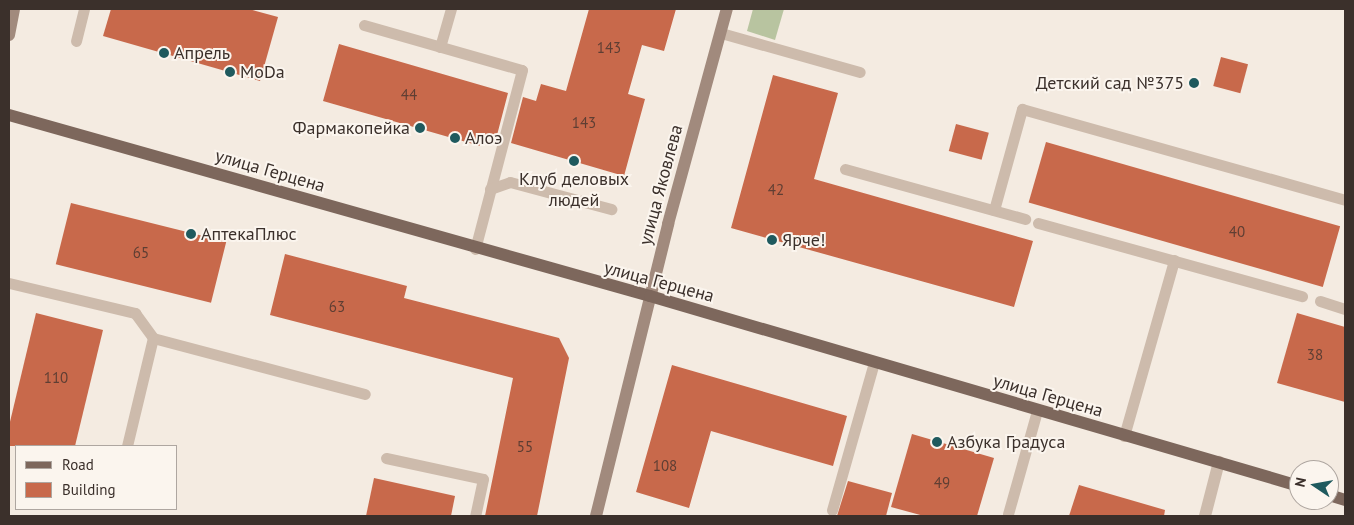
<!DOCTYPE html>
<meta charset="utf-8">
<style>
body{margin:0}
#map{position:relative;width:1354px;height:525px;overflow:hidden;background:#f4ebe1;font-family:"PT Sans",sans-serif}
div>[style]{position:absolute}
.green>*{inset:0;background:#b8c4a0}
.building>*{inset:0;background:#c8694b;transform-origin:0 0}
.lane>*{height:11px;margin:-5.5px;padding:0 5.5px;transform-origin:5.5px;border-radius:5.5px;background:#cdbbac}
.street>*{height:12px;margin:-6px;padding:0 6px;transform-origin:6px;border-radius:6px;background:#cdbbac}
.secondary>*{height:12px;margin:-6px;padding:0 6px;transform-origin:6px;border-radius:6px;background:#a18a7d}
.primary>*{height:12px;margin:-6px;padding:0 6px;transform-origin:6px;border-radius:6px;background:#7d675c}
.dots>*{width:14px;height:14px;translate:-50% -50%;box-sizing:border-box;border:2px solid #fbf5ee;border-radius:50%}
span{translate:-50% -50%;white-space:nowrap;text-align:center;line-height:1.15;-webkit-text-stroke:4px #fbf5ee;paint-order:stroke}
.number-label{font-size:15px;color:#5e3e33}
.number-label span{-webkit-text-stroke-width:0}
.poi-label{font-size:18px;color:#3b302b}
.left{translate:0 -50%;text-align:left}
.right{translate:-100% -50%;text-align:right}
.street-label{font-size:18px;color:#3b302b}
.frame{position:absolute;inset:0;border:10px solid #3b302b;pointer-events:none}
.legend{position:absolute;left:15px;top:445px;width:162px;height:65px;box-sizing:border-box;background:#fbf5ee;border:1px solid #aea6a0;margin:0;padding:6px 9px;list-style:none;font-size:15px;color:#3b302b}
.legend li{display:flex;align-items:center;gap:10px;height:25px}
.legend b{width:25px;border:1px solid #aea6a0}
.north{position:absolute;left:1289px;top:460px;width:50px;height:50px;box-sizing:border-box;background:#fbf5ee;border:1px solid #aea6a0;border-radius:50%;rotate:282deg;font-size:14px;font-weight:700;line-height:20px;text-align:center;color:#3b302b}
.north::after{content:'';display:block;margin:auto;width:18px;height:22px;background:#1f5a5e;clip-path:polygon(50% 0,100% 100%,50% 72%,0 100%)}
</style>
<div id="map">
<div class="green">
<i style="clip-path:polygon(753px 9px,784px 9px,775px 40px,747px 31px)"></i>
</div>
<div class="building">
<i style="clip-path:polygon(111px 9px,249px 9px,278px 17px,260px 81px,103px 36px)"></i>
<i style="clip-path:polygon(589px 9px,676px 9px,664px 51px,642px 45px,628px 94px,645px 99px,624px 176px,511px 143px,523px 97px,536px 101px,541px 84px,566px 91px)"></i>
<i style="clip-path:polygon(339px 44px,508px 93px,496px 139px,483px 135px,480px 146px,323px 101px)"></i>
<i style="left:1221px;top:57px;width:28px;height:30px;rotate:15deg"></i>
<i style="clip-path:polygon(773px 75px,838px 93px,814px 179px,1033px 241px,1014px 307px,731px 228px)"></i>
<i style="left:956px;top:124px;width:34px;height:28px;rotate:15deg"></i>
<i style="left:1046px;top:142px;width:306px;height:63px;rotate:16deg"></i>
<i style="left:71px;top:203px;width:160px;height:63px;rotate:14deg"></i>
<i style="clip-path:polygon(285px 254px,407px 286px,404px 298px,559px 338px,569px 358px,537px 516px,485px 516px,513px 378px,270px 315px)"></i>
<i style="clip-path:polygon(36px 313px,103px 330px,75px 446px,9px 446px,9px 426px)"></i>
<i style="clip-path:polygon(1297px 313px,1345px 327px,1345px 402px,1277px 383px)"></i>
<i style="clip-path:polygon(672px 365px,847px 416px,833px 466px,711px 431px,689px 508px,636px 492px)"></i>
<i style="clip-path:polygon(912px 434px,994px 458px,977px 516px,924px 516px,891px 507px)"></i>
<i style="clip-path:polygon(374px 478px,455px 496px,451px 516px,366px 516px)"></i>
<i style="clip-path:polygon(848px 481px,892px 493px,886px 516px,837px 516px)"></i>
<i style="clip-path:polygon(1079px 485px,1165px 510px,1164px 516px,1069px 516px)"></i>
</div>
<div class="lane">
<i style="left:364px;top:25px;width:164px;rotate:15.9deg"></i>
<i style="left:522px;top:70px;width:185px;rotate:104.7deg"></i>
<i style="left:721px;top:33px;width:144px;rotate:15.7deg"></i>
<i style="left:76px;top:41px;width:33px;rotate:-76deg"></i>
<i style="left:440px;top:47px;width:40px;rotate:-74deg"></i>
<i style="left:845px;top:169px;width:187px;rotate:15.5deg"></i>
<i style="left:490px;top:189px;width:21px;rotate:-19deg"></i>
<i style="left:510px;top:182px;width:105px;rotate:15deg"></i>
<i style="left:994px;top:210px;width:105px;rotate:-74.5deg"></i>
<i style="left:1022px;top:109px;width:336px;rotate:15.7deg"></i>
<i style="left:1038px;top:223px;width:274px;rotate:15.5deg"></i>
<i style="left:9px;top:283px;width:130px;rotate:13.4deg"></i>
<i style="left:135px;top:313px;width:31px;rotate:54deg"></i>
<i style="left:153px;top:338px;width:219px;rotate:14.8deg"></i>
<i style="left:1320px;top:301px;width:26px;rotate:18deg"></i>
<i style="left:1124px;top:436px;width:183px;rotate:-74.1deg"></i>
<i style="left:127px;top:446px;width:111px;rotate:-76.5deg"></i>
<i style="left:386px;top:458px;width:99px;rotate:12.2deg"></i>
<i style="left:483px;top:479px;width:38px;rotate:102deg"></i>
<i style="left:832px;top:510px;width:153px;rotate:-74.1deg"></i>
<i style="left:1008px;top:514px;width:107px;rotate:-74.3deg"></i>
</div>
<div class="street">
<i style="left:1205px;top:516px;width:56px;rotate:-75.5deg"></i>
</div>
<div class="secondary">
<i style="left:9px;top:35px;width:26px;rotate:-79deg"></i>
<i style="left:596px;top:516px;width:301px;rotate:-76.1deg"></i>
<i style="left:668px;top:224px;width:223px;rotate:-74.7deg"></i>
</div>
<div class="primary">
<i style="left:9px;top:115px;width:666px;rotate:15.77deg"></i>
<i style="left:650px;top:296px;width:676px;rotate:16.32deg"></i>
<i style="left:1329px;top:495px;width:17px;rotate:17deg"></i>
</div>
<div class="dots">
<i style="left:164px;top:53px;background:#1f5a5e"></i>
<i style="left:230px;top:72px;background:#1f5a5e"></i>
<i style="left:1194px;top:83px;background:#1f5a5e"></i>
<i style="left:420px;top:128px;background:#1f5a5e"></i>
<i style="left:455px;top:138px;background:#1f5a5e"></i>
<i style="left:574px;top:161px;background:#1f5a5e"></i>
<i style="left:191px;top:234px;background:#1f5a5e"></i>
<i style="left:772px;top:240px;background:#1f5a5e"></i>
<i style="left:937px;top:442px;background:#1f5a5e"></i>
</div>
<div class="number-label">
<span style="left:609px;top:48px">143</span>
<span style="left:409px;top:95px">44</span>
<span style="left:584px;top:123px">143</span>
<span style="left:776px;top:190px">42</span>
<span style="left:1237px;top:232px">40</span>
<span style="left:141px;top:253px">65</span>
<span style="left:337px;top:307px">63</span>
<span style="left:1315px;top:355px">38</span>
<span style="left:56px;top:378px">110</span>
<span style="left:525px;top:447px">55</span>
<span style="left:665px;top:466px">108</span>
<span style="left:942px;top:483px">49</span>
</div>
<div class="poi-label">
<span class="left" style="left:174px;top:53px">Апрель</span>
<span class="left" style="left:240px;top:72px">МоDa</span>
<span class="right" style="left:1184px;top:83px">Детский сад №375</span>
<span class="right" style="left:410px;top:128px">Фармакопейка</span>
<span class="left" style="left:465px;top:138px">Алоэ</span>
<span style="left:574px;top:190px">Клуб деловых<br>людей</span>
<span class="left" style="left:201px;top:234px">АптекаПлюс</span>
<span class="left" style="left:782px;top:240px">Ярче!</span>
<span class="left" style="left:947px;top:442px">Азбука Градуса</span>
</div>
<div class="street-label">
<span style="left:270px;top:171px;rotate:16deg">улица Герцена</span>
<span style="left:661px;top:185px;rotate:-75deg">улица Яковлева</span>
<span style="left:659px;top:282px;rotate:15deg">улица Герцена</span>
<span style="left:1048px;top:396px;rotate:16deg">улица Герцена</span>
</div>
<div class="frame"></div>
<ul class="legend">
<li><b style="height:6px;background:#7d675c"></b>Road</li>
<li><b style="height:14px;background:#c8694b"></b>Building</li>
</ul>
<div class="north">N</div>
</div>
